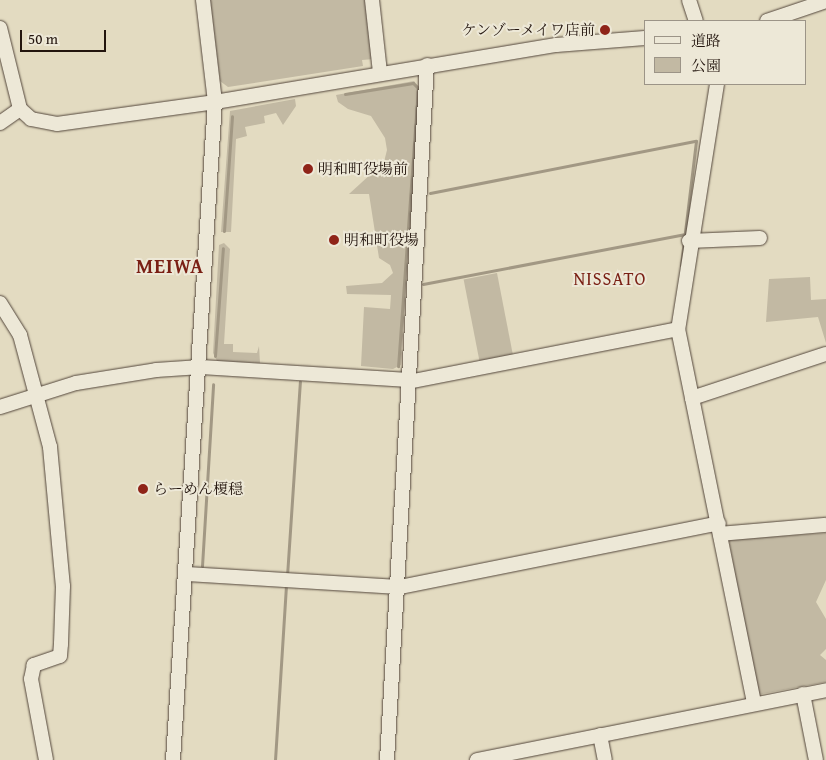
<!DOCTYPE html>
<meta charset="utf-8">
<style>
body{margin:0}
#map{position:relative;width:826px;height:760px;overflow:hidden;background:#e3dbc1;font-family:"Gentium Book Plus","Noto Serif JP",serif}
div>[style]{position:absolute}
.green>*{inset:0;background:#c2b9a3;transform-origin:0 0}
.stream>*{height:3px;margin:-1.5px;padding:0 1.5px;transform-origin:1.5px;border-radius:1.5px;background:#a29884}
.roads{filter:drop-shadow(0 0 1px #53463b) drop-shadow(0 0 1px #53463b)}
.minor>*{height:14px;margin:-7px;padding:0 7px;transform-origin:7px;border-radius:7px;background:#ede8d7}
.dots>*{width:14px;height:14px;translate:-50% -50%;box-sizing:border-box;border:2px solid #ede8d7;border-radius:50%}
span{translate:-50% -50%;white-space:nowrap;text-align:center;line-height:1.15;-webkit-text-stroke:4px #ede8d7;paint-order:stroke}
.poi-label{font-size:15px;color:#23150e}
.right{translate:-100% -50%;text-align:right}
.left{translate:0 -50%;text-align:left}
.quarter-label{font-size:18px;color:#7a1f14;letter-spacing:1px}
.district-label{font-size:20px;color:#7a1f14;font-weight:700;letter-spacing:1px}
.legend{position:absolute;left:644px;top:20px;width:162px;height:65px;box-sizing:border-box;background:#ede8d7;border:1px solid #9c9487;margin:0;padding:6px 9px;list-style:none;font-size:15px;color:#23150e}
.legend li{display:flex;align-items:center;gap:10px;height:25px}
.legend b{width:25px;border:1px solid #9c9487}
.scale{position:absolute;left:20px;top:30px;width:86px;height:22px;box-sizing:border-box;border:2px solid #23150e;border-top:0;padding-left:6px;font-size:15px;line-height:18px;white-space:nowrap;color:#23150e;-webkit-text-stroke:4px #ede8d7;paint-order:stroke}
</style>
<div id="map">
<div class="green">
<i style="clip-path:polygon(210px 0,367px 0,374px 59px,362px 60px,363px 66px,228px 87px,220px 81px)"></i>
<i style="clip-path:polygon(414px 81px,420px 88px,401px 365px,393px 369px,361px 366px,364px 307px,390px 309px,391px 295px,347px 294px,346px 286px,382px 283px,393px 273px,390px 265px,379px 258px,369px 194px,349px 194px,384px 162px,387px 150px,385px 138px,371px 116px,348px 109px,338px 102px,336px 95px)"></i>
<i style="clip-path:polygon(295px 99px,296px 106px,283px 125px,276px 113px,264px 116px,265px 123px,245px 127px,247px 136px,236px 139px,231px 232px,221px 232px,230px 111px)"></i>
<i style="clip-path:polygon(224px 243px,230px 249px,224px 344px,233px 344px,233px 352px,257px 353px,259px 346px,260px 363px,217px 361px,213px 353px,219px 245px)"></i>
<i style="left:497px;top:273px;width:83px;height:34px;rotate:79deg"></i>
<i style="clip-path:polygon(810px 277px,811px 300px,826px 299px,826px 343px,818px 317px,766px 322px,769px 279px)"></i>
<i style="clip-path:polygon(826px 533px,826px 580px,816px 602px,826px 619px,826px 649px,820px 655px,826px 660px,826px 682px,757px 695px,729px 540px)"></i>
</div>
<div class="stream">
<i style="left:345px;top:94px;width:69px;rotate:-9.2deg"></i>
<i style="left:413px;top:83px;width:7px;rotate:45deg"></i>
<i style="left:418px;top:88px;width:279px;rotate:94.1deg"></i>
<i style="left:430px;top:193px;width:271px;rotate:-11.1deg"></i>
<i style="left:696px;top:141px;width:125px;rotate:96.9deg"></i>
<i style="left:224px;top:231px;width:115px;rotate:-86deg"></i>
<i style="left:423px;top:284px;width:267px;rotate:-10.8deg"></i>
<i style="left:215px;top:356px;width:108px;rotate:-85.8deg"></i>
<i style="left:202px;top:566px;width:182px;rotate:-86.5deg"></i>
<i style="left:287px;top:576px;width:195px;rotate:-86.2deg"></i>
<i style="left:275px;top:760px;width:175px;rotate:-86.4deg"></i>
</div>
<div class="roads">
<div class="minor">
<i style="left:372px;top:0;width:73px;rotate:83.7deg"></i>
<i style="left:689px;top:0;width:22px;rotate:72deg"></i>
<i style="left:767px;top:21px;width:62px;rotate:-18.7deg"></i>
<i style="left:0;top:28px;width:83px;rotate:76.1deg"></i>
<i style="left:20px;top:109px;width:15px;rotate:42deg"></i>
<i style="left:31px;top:119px;width:26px;rotate:11deg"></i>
<i style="left:57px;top:124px;width:160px;rotate:-7.9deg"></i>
<i style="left:215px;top:102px;width:103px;rotate:-96.7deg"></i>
<i style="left:717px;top:84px;width:248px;rotate:99deg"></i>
<i style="left:678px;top:329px;width:382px;rotate:78.5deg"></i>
<i style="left:0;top:123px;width:24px;rotate:-35deg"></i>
<i style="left:689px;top:241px;width:71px;rotate:-2.4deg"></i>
<i style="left:0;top:303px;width:38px;rotate:58deg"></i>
<i style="left:20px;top:335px;width:116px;rotate:75deg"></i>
<i style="left:50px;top:447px;width:140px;rotate:84.7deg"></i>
<i style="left:63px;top:586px;width:58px;rotate:92deg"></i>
<i style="left:61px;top:644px;width:12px;rotate:95deg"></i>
<i style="left:60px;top:656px;width:28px;rotate:161deg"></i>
<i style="left:34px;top:665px;width:14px;rotate:102deg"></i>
<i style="left:31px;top:679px;width:82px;rotate:79.5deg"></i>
<i style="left:408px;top:382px;width:275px;rotate:-11.1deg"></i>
<i style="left:692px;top:398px;width:141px;rotate:-18.2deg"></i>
<i style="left:0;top:407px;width:80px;rotate:-17.5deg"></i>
<i style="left:76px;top:383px;width:81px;rotate:-9.2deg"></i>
<i style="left:156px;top:370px;width:45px;rotate:-3.8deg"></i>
<i style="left:201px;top:367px;width:208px;rotate:3.6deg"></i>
<i style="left:720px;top:534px;width:106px;rotate:-4.9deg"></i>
<i style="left:186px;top:574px;width:214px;rotate:3.5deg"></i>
<i style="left:400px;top:587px;width:325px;rotate:-11.3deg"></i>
<i style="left:803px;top:694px;width:67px;rotate:78.9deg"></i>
<i style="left:600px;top:735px;width:25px;rotate:79deg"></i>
<i style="left:173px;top:760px;width:659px;rotate:-86.35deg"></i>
<i style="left:215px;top:102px;width:346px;rotate:-9.5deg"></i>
<i style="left:556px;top:45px;width:89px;rotate:-4.5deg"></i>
<i style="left:387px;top:760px;width:696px;rotate:-86.71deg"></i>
<i style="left:477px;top:760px;width:356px;rotate:-11.3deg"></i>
</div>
</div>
<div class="dots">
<i style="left:605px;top:30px;background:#8f2418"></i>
<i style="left:308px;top:169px;background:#8f2418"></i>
<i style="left:334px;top:240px;background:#8f2418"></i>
<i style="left:143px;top:489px;background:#8f2418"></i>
</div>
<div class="poi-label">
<span class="right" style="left:595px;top:30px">ケンゾーメイワ店前</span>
<span class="left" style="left:318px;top:169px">明和町役場前</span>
<span class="left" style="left:344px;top:240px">明和町役場</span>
<span class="left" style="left:153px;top:489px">らーめん榎穏</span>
</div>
<div class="quarter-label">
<span style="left:610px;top:279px">NISSATO</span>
</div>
<div class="district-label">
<span style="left:170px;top:265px">MEIWA</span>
</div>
<ul class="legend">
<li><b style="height:6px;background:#ede8d7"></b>道路</li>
<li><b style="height:14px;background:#c2b9a3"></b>公園</li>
</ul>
<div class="scale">50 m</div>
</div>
